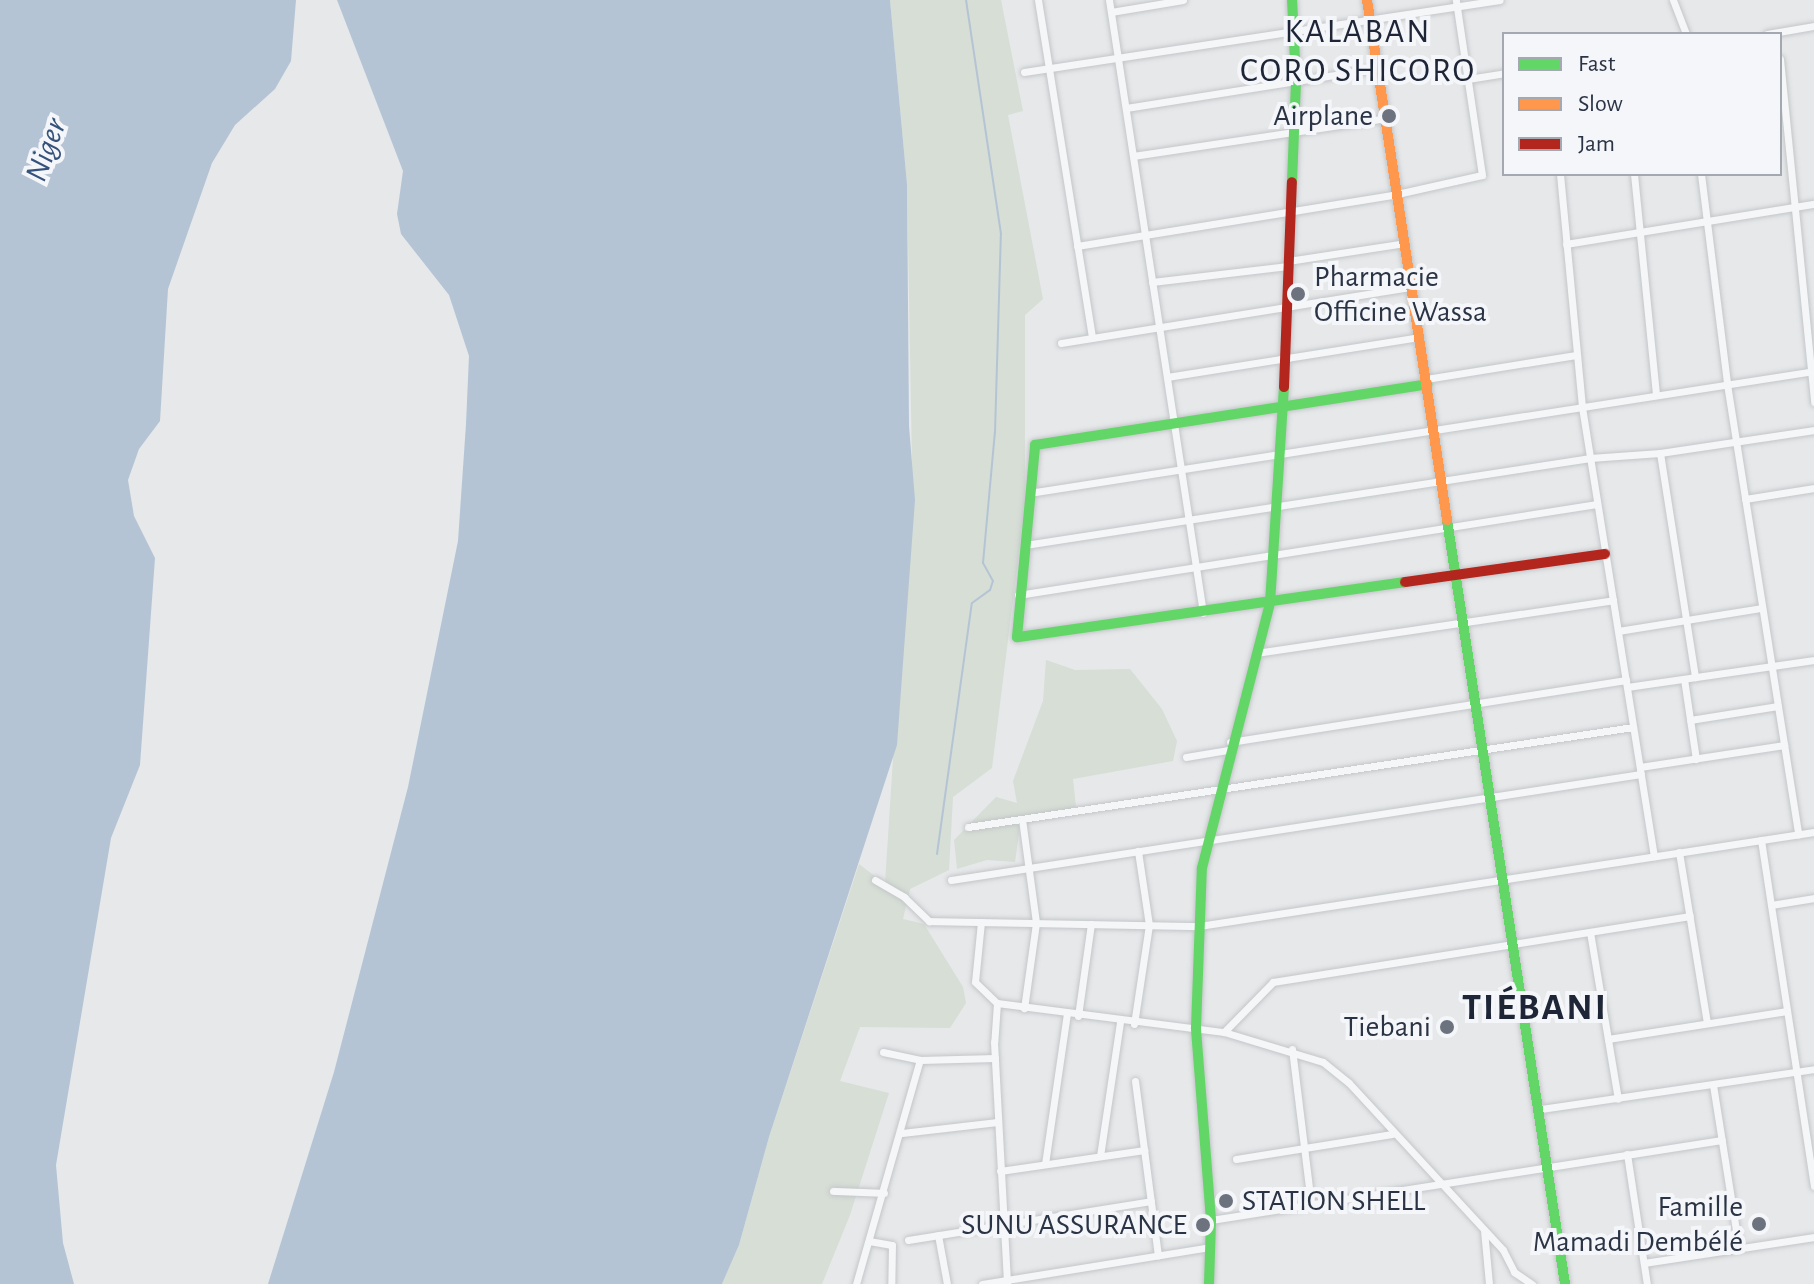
<!DOCTYPE html>
<meta charset="utf-8">
<style>
body{margin:0}
#map{position:relative;width:1814px;height:1284px;overflow:hidden;background:#e6e8ea;font-family:"Alegreya Sans",sans-serif}
div>[style]{position:absolute}
.green>*{inset:0;background:#d6ded6}
.water>*{inset:0;background:#b4c4d5}
.stream>*{height:2px;margin:-1px;padding:0 1px;transform-origin:1px;border-radius:1px;background:#b4c4d5}
.roads{filter:drop-shadow(0 0 2px #c4c6c8) drop-shadow(0 0 2px #c4c6c8)}
.street>*{height:7px;margin:-3.5px;padding:0 3.5px;transform-origin:3.5px;border-radius:3.5px;background:#f5f6f7}
.fast>*{height:10px;margin:-5px;padding:0 5px;transform-origin:5px;border-radius:5px;background:#63d668}
.slow>*{height:10px;margin:-5px;padding:0 5px;transform-origin:5px;border-radius:5px;background:#ff974d}
.jam>*{height:10px;margin:-5px;padding:0 5px;transform-origin:5px;border-radius:5px;background:#b3261e}
.dots>*{width:22px;height:22px;translate:-50% -50%;box-sizing:border-box;border:4px solid #f4f6f9;border-radius:50%}
span{translate:-50% -50%;white-space:nowrap;text-align:center;line-height:1.15;-webkit-text-stroke:8px #f4f6f9;paint-order:stroke}
.poi-label{font-size:30px;color:#2b3445}
.right{translate:-100% -50%;text-align:right}
.left{translate:0 -50%;text-align:left}
.water-label{font-size:32px;color:#34527a;font-style:italic}
.quarter-label{font-size:34px;color:#1d2536;letter-spacing:2px}
.district-label{font-size:38px;color:#1d2536;font-weight:700;letter-spacing:2px}
.legend{position:absolute;left:1502px;top:32px;width:280px;height:144px;box-sizing:border-box;background:#f4f6f9;border:2px solid #a4a8b1;margin:0;padding:10px 14px;list-style:none;font-size:24px;color:#2b3445}
.legend li{display:flex;align-items:center;gap:16px;height:40px}
.legend b{width:40px;border:2px solid #a4a8b1}
</style>
<div id="map">
<div class="green">
<i style="clip-path:polygon(890px 0,1001px 0,1023px 111px,1008px 115px,1043px 299px,1025px 315px,1025px 504px,992px 768px,953px 797px,949px 870px,910px 889px,903px 919px,924px 924px,963px 987px,966px 1003px,950px 1028px,860px 1027px,840px 1081px,889px 1093px,850px 1215px,822px 1284px,722px 1284px,739px 1245px,769px 1137px,859px 864px,885px 884px,912px 462px,907px 184px)"></i>
<i style="clip-path:polygon(1046px 660px,1075px 670px,1130px 669px,1162px 709px,1177px 741px,1173px 761px,1073px 779px,1076px 807px,1020px 826px,1015px 862px,987px 860px,957px 869px,954px 840px,996px 797px,1017px 803px,1013px 781px,1043px 701px)"></i>
</div>
<div class="water">
<i style="clip-path:polygon(0 0,296px 0,291px 61px,275px 89px,235px 125px,212px 163px,168px 289px,160px 421px,139px 449px,128px 480px,134px 516px,155px 558px,140px 765px,111px 838px,56px 1165px,63px 1243px,74px 1284px,0 1284px)"></i>
<i style="clip-path:polygon(337px 0,890px 0,907px 184px,909px 426px,915px 500px,897px 745px,769px 1137px,739px 1245px,722px 1284px,268px 1284px,334px 1072px,408px 787px,458px 541px,466px 424px,469px 356px,449px 295px,401px 234px,397px 214px,403px 171px)"></i>
</div>
<div class="stream">
<i style="left:937px;top:854px;width:253px;rotate:-82.1deg"></i>
<i style="left:972px;top:603px;width:22px;rotate:-36deg"></i>
<i style="left:990px;top:590px;width:9px;rotate:-72deg"></i>
<i style="left:993px;top:581px;width:21px;rotate:-119deg"></i>
<i style="left:983px;top:563px;width:132px;rotate:-84.8deg"></i>
<i style="left:995px;top:432px;width:198px;rotate:-88.3deg"></i>
<i style="left:1001px;top:234px;width:237px;rotate:-98.5deg"></i>
</div>
<div class="roads">
<div class="street">
<i style="left:1038px;top:0;width:342px;rotate:80.9deg"></i>
<i style="left:1109px;top:0;width:620px;rotate:81.28deg"></i>
<i style="left:1673px;top:0;width:36px;rotate:69deg"></i>
<i style="left:1111px;top:12px;width:73px;rotate:-9.5deg"></i>
<i style="left:1767px;top:34px;width:48px;rotate:-9.7deg"></i>
<i style="left:1780px;top:59px;width:345px;rotate:84.3deg"></i>
<i style="left:1024px;top:72px;width:481px;rotate:-8.6deg"></i>
<i style="left:1468px;top:79px;width:36px;rotate:-9deg"></i>
<i style="left:1126px;top:108px;width:255px;rotate:-9deg"></i>
<i style="left:1133px;top:156px;width:256px;rotate:-8.5deg"></i>
<i style="left:1560px;top:174px;width:234px;rotate:84.6deg"></i>
<i style="left:1582px;top:407px;width:455px;rotate:80.9deg"></i>
<i style="left:1634px;top:174px;width:222px;rotate:84.3deg"></i>
<i style="left:1701px;top:174px;width:212px;rotate:82.9deg"></i>
<i style="left:1727px;top:384px;width:456px;rotate:81deg"></i>
<i style="left:1566px;top:244px;width:251px;rotate:-9.2deg"></i>
<i style="left:1077px;top:246px;width:324px;rotate:-9.2deg"></i>
<i style="left:1397px;top:194px;width:87px;rotate:-12.6deg"></i>
<i style="left:1482px;top:175px;width:177px;rotate:-98.5deg"></i>
<i style="left:1288px;top:261px;width:118px;rotate:-8.7deg"></i>
<i style="left:1152px;top:282px;width:137px;rotate:-6.7deg"></i>
<i style="left:1061px;top:343px;width:355px;rotate:-9.1deg"></i>
<i style="left:1167px;top:377px;width:255px;rotate:-9deg"></i>
<i style="left:1426px;top:379px;width:152px;rotate:-9.1deg"></i>
<i style="left:1660px;top:453px;width:227px;rotate:81.1deg"></i>
<i style="left:1029px;top:493px;width:794px;rotate:-8.83deg"></i>
<i style="left:1745px;top:499px;width:70px;rotate:-9.1deg"></i>
<i style="left:1025px;top:545px;width:572px;rotate:-8.75deg"></i>
<i style="left:1590px;top:458px;width:70px;rotate:-4.1deg"></i>
<i style="left:1660px;top:453px;width:156px;rotate:-8.5deg"></i>
<i style="left:1018px;top:595px;width:586px;rotate:-8.93deg"></i>
<i style="left:1618px;top:631px;width:146px;rotate:-9.1deg"></i>
<i style="left:1256px;top:653px;width:361px;rotate:-8.4deg"></i>
<i style="left:1684px;top:679px;width:81px;rotate:81.5deg"></i>
<i style="left:1627px;top:687px;width:189px;rotate:-8.2deg"></i>
<i style="left:1690px;top:720px;width:89px;rotate:-9deg"></i>
<i style="left:1230px;top:742px;width:401px;rotate:-8.9deg"></i>
<i style="left:1186px;top:757px;width:43px;rotate:-9.5deg"></i>
<i style="left:1640px;top:767px;width:146px;rotate:-8.7deg"></i>
<i style="left:1022px;top:819px;width:105px;rotate:82.3deg"></i>
<i style="left:1036px;top:923px;width:86px;rotate:98deg"></i>
<i style="left:968px;top:827px;width:672px;rotate:-8.55deg"></i>
<i style="left:1761px;top:840px;width:350px;rotate:81.3deg"></i>
<i style="left:1679px;top:852px;width:173px;rotate:80.7deg"></i>
<i style="left:875px;top:880px;width:34px;rotate:30deg"></i>
<i style="left:904px;top:897px;width:35px;rotate:44deg"></i>
<i style="left:929px;top:921px;width:270px;rotate:1.1deg"></i>
<i style="left:1199px;top:926px;width:622px;rotate:-8.69deg"></i>
<i style="left:951px;top:880px;width:698px;rotate:-8.73deg"></i>
<i style="left:1771px;top:905px;width:44px;rotate:-9.2deg"></i>
<i style="left:981px;top:922px;width:60px;rotate:95.7deg"></i>
<i style="left:975px;top:982px;width:30px;rotate:44deg"></i>
<i style="left:997px;top:1003px;width:229px;rotate:7.3deg"></i>
<i style="left:1224px;top:1032px;width:103px;rotate:16.9deg"></i>
<i style="left:1323px;top:1062px;width:33px;rotate:39deg"></i>
<i style="left:1349px;top:1083px;width:227px;rotate:47.3deg"></i>
<i style="left:1503px;top:1250px;width:25px;rotate:63deg"></i>
<i style="left:1514px;top:1272px;width:22px;rotate:34deg"></i>
<i style="left:1590px;top:932px;width:169px;rotate:80.5deg"></i>
<i style="left:997px;top:1003px;width:39px;rotate:94deg"></i>
<i style="left:994px;top:1042px;width:242px;rotate:86.9deg"></i>
<i style="left:1078px;top:1016px;width:93px;rotate:-82deg"></i>
<i style="left:1134px;top:1024px;width:100px;rotate:-81.4deg"></i>
<i style="left:1149px;top:925px;width:75px;rotate:-98.5deg"></i>
<i style="left:1224px;top:1032px;width:70px;rotate:-45.6deg"></i>
<i style="left:1273px;top:982px;width:422px;rotate:-9deg"></i>
<i style="left:1608px;top:1039px;width:181px;rotate:-8.9deg"></i>
<i style="left:1292px;top:1049px;width:156px;rotate:83deg"></i>
<i style="left:883px;top:1052px;width:38px;rotate:12deg"></i>
<i style="left:920px;top:1060px;width:75px;rotate:-1.5deg"></i>
<i style="left:1135px;top:1081px;width:176px;rotate:82.5deg"></i>
<i style="left:1713px;top:1085px;width:166px;rotate:81deg"></i>
<i style="left:1541px;top:1109px;width:276px;rotate:-8.3deg"></i>
<i style="left:902px;top:1133px;width:96px;rotate:-6.6deg"></i>
<i style="left:1627px;top:1154px;width:132px;rotate:81.3deg"></i>
<i style="left:1100px;top:1156px;width:135px;rotate:-81.5deg"></i>
<i style="left:1236px;top:1159px;width:158px;rotate:-9.1deg"></i>
<i style="left:1045px;top:1164px;width:152px;rotate:-81.7deg"></i>
<i style="left:1000px;top:1171px;width:146px;rotate:-8.3deg"></i>
<i style="left:833px;top:1191px;width:51px;rotate:2.2deg"></i>
<i style="left:1211px;top:1220px;width:517px;rotate:-8.9deg"></i>
<i style="left:1484px;top:1230px;width:54px;rotate:84.7deg"></i>
<i style="left:938px;top:1235px;width:50px;rotate:79.6deg"></i>
<i style="left:908px;top:1240px;width:246px;rotate:-9.1deg"></i>
<i style="left:869px;top:1241px;width:23px;rotate:10deg"></i>
<i style="left:892px;top:1245px;width:39px;rotate:91deg"></i>
<i style="left:1644px;top:1263px;width:172px;rotate:-8.7deg"></i>
<i style="left:856px;top:1284px;width:233px;rotate:-74.1deg"></i>
<i style="left:982px;top:1284px;width:232px;rotate:-9.2deg"></i>
</div>
<div class="fast">
<i style="left:1292px;top:182px;width:101px;rotate:-87.7deg"></i>
<i style="left:1296px;top:81px;width:81px;rotate:-92.8deg"></i>
<i style="left:1447px;top:520px;width:773px;rotate:81.22deg"></i>
<i style="left:1405px;top:582px;width:392px;rotate:171.9deg"></i>
<i style="left:1017px;top:637px;width:193px;rotate:-84.6deg"></i>
<i style="left:1035px;top:445px;width:397px;rotate:-8.8deg"></i>
<i style="left:1209px;top:1284px;width:64px;rotate:-88.2deg"></i>
<i style="left:1211px;top:1220px;width:193px;rotate:-94.5deg"></i>
<i style="left:1196px;top:1028px;width:160px;rotate:-87.9deg"></i>
<i style="left:1202px;top:868px;width:274px;rotate:-75.6deg"></i>
<i style="left:1270px;top:603px;width:216px;rotate:-86.3deg"></i>
</div>
<div class="slow">
<i style="left:1367px;top:0;width:526px;rotate:81.25deg"></i>
</div>
<div class="jam">
<i style="left:1284px;top:387px;width:205px;rotate:-87.8deg"></i>
<i style="left:1405px;top:582px;width:202px;rotate:-8deg"></i>
</div>
</div>
<div class="dots">
<i style="left:1389px;top:116px;background:#6c737f"></i>
<i style="left:1298px;top:294px;background:#6c737f"></i>
<i style="left:1447px;top:1027px;background:#6c737f"></i>
<i style="left:1226px;top:1201px;background:#6c737f"></i>
<i style="left:1759px;top:1224px;background:#6c737f"></i>
<i style="left:1203px;top:1225px;background:#6c737f"></i>
</div>
<div class="poi-label">
<span class="right" style="left:1373px;top:116px">Airplane</span>
<span class="left" style="left:1314px;top:294px">Pharmacie<br>Officine Wassa</span>
<span class="right" style="left:1431px;top:1027px">Tiebani</span>
<span class="left" style="left:1242px;top:1201px">STATION SHELL</span>
<span class="right" style="left:1743px;top:1224px">Famille<br>Mamadi Dembélé</span>
<span class="right" style="left:1187px;top:1225px">SUNU ASSURANCE</span>
</div>
<div class="water-label">
<span style="left:46px;top:150px;rotate:-70deg">Niger</span>
</div>
<div class="quarter-label">
<span style="left:1358px;top:52px">KALABAN<br>CORO SHICORO</span>
</div>
<div class="district-label">
<span style="left:1535px;top:1009px">TIÉBANI</span>
</div>
<ul class="legend">
<li><b style="height:10px;background:#63d668"></b>Fast</li>
<li><b style="height:10px;background:#ff974d"></b>Slow</li>
<li><b style="height:10px;background:#b3261e"></b>Jam</li>
</ul>
</div>
